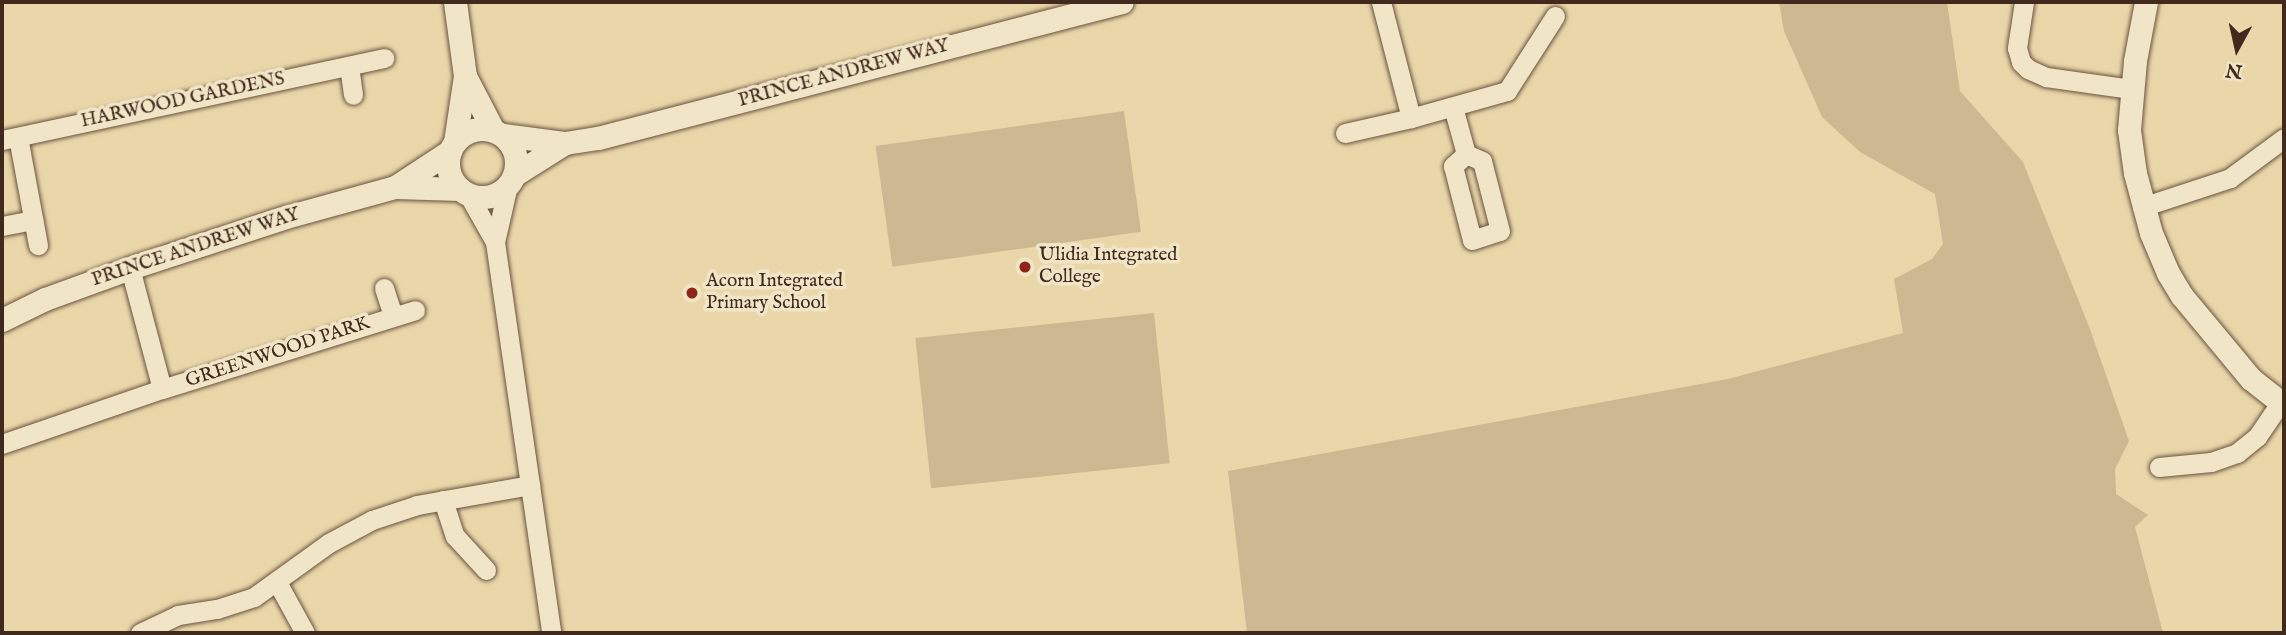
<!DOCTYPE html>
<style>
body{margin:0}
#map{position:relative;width:2286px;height:635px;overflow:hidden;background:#ead7a9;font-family:"IM FELL English",serif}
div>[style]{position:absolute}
.green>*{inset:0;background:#cdb991;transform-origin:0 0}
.roads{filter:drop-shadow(0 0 2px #6a5440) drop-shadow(0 0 2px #6a5440)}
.minor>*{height:19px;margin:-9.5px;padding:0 9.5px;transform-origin:9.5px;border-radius:9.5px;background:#f1e5c7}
.tertiary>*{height:23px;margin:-11.5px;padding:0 11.5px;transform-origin:11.5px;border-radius:11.5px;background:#f1e5c7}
.tertiary>.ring{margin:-11.5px;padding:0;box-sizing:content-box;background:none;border:23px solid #f1e5c7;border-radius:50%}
.dots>*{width:19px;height:19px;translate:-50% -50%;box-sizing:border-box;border:4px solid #f1e5c7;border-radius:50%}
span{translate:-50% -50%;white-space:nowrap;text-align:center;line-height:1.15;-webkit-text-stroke:7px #f1e5c7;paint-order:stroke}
.street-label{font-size:19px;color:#40291d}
.poi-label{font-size:19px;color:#40291d}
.left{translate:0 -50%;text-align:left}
.frame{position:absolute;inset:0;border:4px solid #40291d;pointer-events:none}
.north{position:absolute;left:2202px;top:14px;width:70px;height:70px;-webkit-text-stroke:5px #f1e5c7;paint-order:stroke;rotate:188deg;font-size:19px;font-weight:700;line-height:28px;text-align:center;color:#40291d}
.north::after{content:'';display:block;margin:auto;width:24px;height:32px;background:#40291d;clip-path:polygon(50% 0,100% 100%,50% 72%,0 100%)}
</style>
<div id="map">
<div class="green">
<i style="clip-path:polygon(1779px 2px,1947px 2px,1960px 91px,2023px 162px,2090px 329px,2129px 441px,2115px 469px,2116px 494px,2148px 515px,2135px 527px,2163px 633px,1247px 633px,1228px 471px,1728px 379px,1903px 333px,1894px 279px,1932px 259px,1943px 244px,1935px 194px,1860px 152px,1822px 117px,1784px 31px)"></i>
<i style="left:1124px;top:111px;width:122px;height:251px;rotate:82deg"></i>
<i style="left:1154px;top:313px;width:151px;height:240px;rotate:84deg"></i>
</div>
<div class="roads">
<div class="minor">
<i style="left:1381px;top:2px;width:120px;rotate:75.5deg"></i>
<i style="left:1411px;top:118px;width:100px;rotate:-15.7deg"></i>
<i style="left:1507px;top:91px;width:89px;rotate:-57.4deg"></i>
<i style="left:2024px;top:2px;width:47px;rotate:98.7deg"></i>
<i style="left:2017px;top:48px;width:15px;rotate:74deg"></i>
<i style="left:2021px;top:62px;width:10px;rotate:45deg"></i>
<i style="left:2028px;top:69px;width:20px;rotate:24deg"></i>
<i style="left:2046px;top:77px;width:86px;rotate:8deg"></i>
<i style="left:349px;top:66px;width:29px;rotate:82deg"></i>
<i style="left:1453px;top:107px;width:49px;rotate:74.5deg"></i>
<i style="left:1466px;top:154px;width:18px;rotate:137deg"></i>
<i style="left:1453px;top:166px;width:76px;rotate:75.6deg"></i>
<i style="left:1472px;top:240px;width:29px;rotate:-18deg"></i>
<i style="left:1500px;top:231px;width:72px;rotate:-104.4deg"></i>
<i style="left:1482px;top:161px;width:17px;rotate:-156deg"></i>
<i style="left:1345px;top:133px;width:68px;rotate:-12.8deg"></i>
<i style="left:18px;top:137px;width:110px;rotate:79.5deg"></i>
<i style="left:2px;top:140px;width:391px;rotate:-12.1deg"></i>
<i style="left:508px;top:185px;width:58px;rotate:102.8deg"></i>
<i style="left:495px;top:242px;width:395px;rotate:81.8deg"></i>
<i style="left:468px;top:194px;width:55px;rotate:60.6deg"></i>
<i style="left:2142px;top:207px;width:93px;rotate:-18.2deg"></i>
<i style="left:2230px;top:178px;width:67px;rotate:-36.5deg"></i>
<i style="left:2px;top:226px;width:32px;rotate:-11deg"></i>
<i style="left:130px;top:268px;width:125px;rotate:75.2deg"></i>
<i style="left:384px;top:288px;width:29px;rotate:72deg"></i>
<i style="left:2px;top:444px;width:169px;rotate:-19deg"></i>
<i style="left:162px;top:389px;width:265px;rotate:-17.3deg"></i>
<i style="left:2159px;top:467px;width:52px;rotate:-5.5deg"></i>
<i style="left:2211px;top:462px;width:28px;rotate:-19deg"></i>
<i style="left:2237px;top:453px;width:26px;rotate:-39deg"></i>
<i style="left:2257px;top:437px;width:41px;rotate:-55.9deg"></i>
<i style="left:443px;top:500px;width:38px;rotate:72deg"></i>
<i style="left:455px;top:536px;width:46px;rotate:47.6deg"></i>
<i style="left:277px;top:582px;width:58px;rotate:61.2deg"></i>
<i style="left:140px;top:633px;width:42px;rotate:-25.3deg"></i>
<i style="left:178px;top:615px;width:39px;rotate:-9deg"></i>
<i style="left:217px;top:609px;width:39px;rotate:-18deg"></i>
<i style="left:254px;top:597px;width:92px;rotate:-35.8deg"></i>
<i style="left:329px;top:543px;width:49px;rotate:-28.1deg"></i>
<i style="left:372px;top:520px;width:47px;rotate:-18.4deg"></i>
<i style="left:417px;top:505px;width:115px;rotate:-10deg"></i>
</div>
<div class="tertiary">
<i style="left:2146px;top:2px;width:60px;rotate:100.6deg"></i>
<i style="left:2135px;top:61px;width:69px;rotate:95deg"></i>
<i style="left:2129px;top:130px;width:43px;rotate:82.1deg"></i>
<i style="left:2135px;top:173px;width:62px;rotate:75.1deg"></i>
<i style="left:2151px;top:233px;width:43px;rotate:67deg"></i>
<i style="left:2168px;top:273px;width:27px;rotate:59deg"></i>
<i style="left:2182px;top:296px;width:108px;rotate:50.3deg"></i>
<i style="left:2251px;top:379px;width:42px;rotate:38.2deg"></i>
<i style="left:465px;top:76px;width:61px;rotate:62.6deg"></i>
<i class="ring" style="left:448px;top:129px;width:45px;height:45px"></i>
<i style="left:503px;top:135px;width:63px;rotate:7.4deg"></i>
<i style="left:565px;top:143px;width:33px;rotate:-9deg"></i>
<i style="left:598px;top:138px;width:541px;rotate:-14.55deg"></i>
<i style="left:455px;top:142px;width:67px;rotate:-81.4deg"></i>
<i style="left:465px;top:76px;width:75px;rotate:-97.7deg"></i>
<i style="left:514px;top:175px;width:60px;rotate:-32.1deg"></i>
<i style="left:395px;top:187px;width:66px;rotate:-33.2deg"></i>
<i style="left:2px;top:320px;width:48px;rotate:-26deg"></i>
<i style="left:45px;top:299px;width:90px;rotate:-20deg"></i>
<i style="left:130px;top:268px;width:164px;rotate:-18.1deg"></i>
<i style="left:286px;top:217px;width:113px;rotate:-15.4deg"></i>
<i style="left:395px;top:187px;width:65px;rotate:1.8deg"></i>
</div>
</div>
<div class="dots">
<i style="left:1025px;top:267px;background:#8f2418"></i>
<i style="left:692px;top:293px;background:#8f2418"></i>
</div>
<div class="street-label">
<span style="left:844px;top:74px;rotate:-15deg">PRINCE ANDREW WAY</span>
<span style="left:183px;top:101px;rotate:-12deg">HARWOOD GARDENS</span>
<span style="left:196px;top:248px;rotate:-18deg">PRINCE ANDREW WAY</span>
<span style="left:278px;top:353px;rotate:-18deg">GREENWOOD PARK</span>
</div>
<div class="poi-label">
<span class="left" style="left:1039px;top:267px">Ulidia Integrated<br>College</span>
<span class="left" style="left:706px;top:293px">Acorn Integrated<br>Primary School</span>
</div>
<div class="frame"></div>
<div class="north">N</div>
</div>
